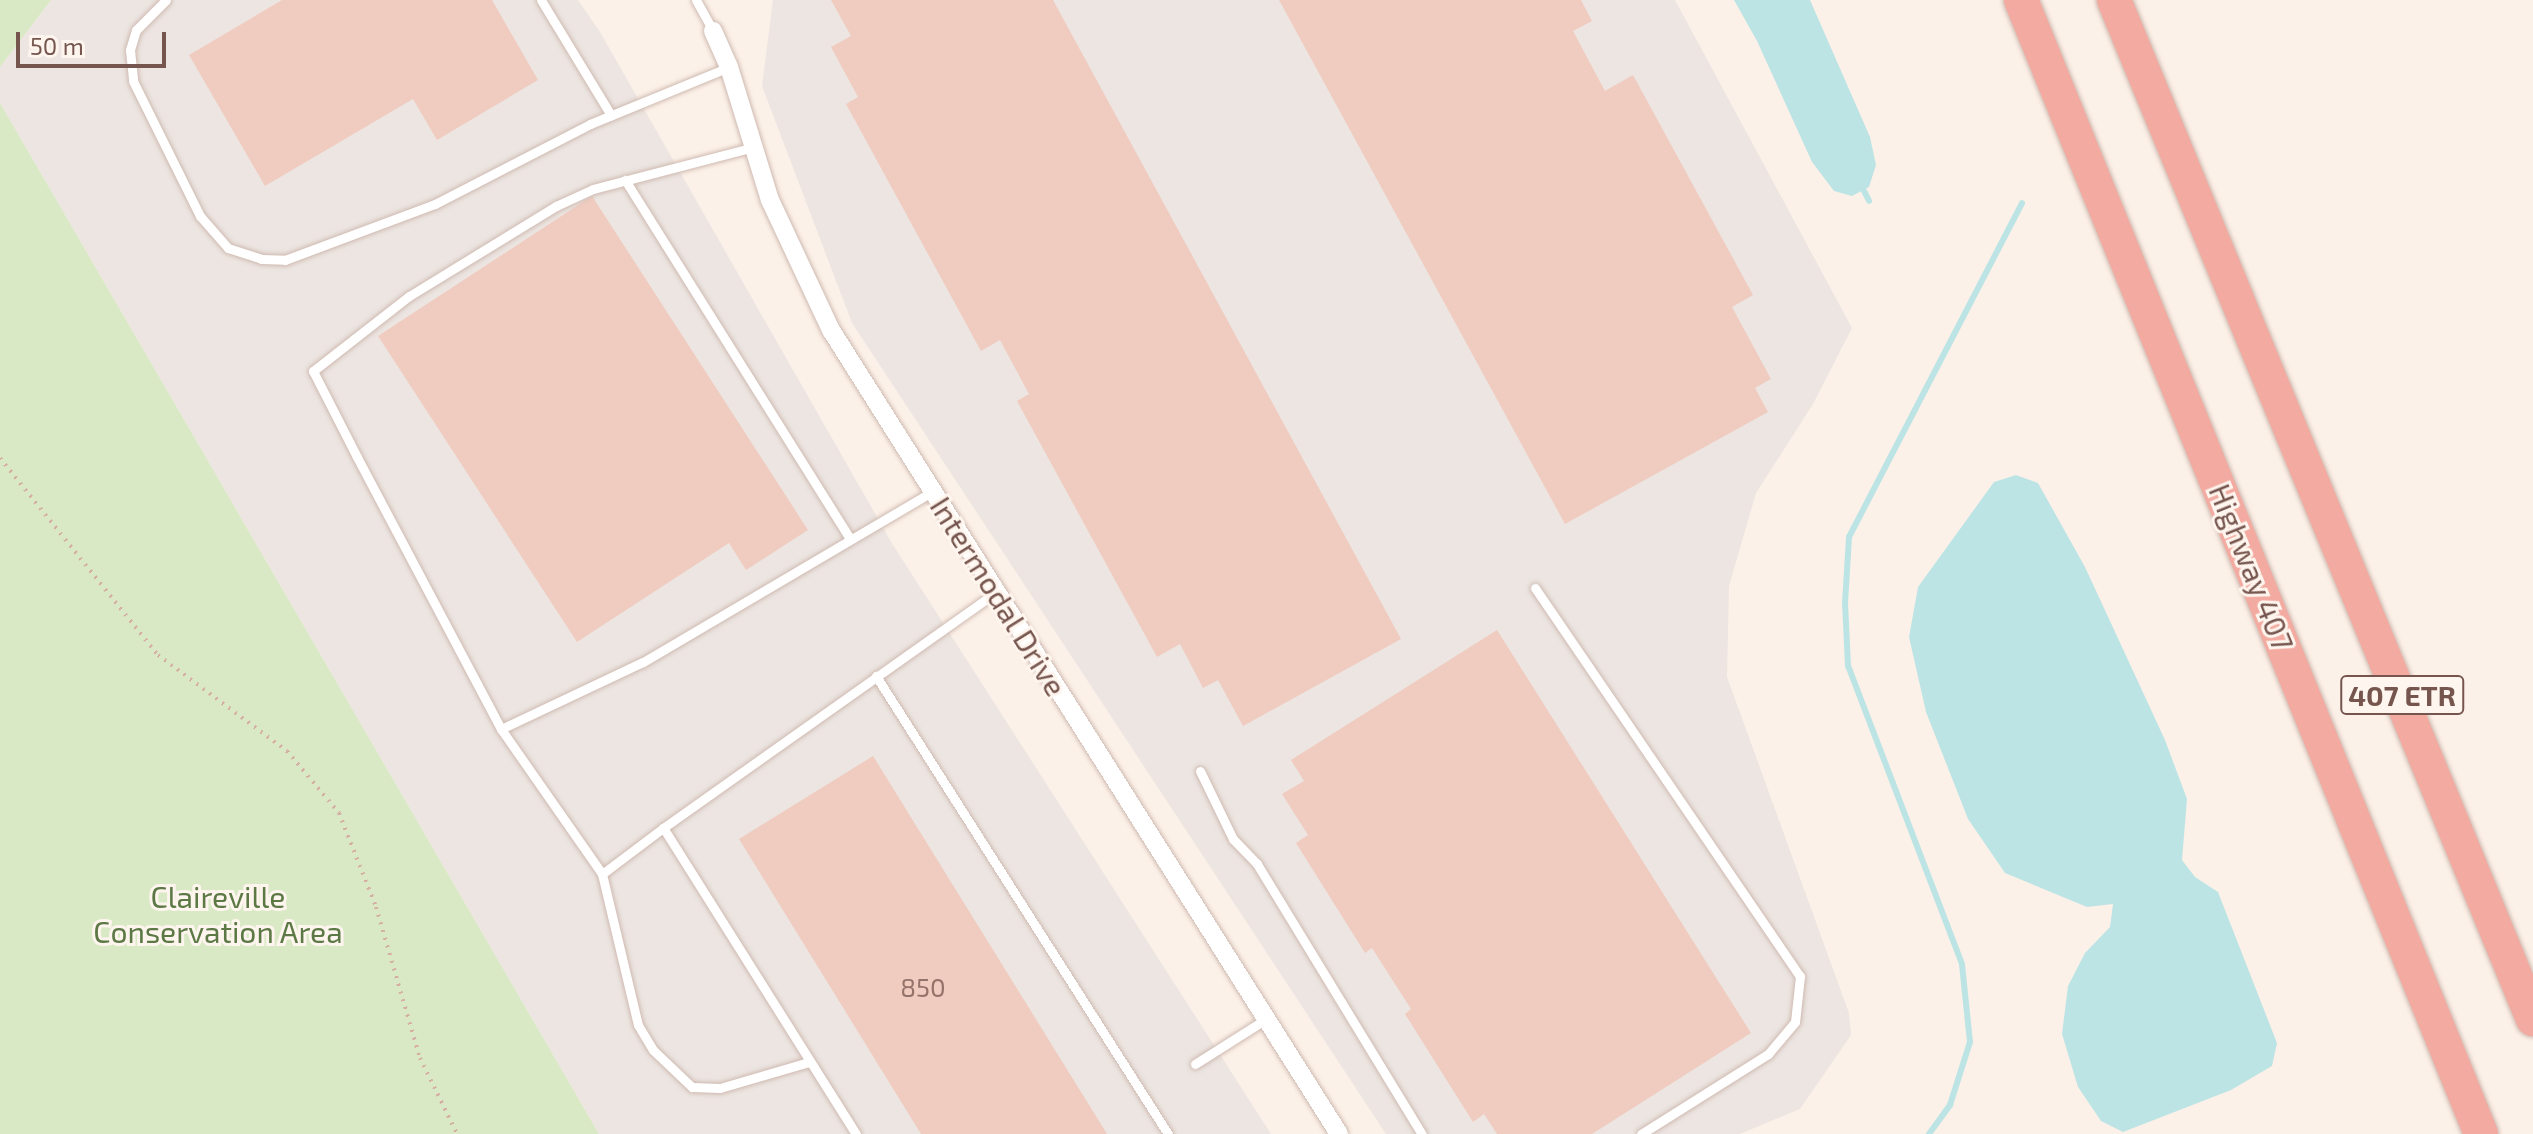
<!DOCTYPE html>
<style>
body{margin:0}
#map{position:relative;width:2533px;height:1134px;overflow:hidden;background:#fcf1e8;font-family:"Exo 2",sans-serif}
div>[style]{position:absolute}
.industrial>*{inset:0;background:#ece5e1}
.green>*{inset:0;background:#d9e9c6}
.water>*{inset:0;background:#bde4e5}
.stream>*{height:6px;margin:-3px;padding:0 3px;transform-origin:3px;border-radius:3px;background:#bde4e5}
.building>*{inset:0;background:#f0ccc0}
.path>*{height:4px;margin-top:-2px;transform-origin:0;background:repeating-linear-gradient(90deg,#d5afa3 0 2px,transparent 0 8px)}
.roads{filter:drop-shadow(0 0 2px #cfbab1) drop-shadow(0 0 2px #cfbab1)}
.service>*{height:9px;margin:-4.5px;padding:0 4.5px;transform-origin:4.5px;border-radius:4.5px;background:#fff}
.minor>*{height:18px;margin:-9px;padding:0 9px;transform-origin:9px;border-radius:9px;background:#fff}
.motorway>*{height:34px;margin:-17px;padding:0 17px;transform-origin:17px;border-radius:17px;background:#f3aba1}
span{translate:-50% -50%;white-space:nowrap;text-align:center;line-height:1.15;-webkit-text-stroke:6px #fef5ee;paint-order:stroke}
.number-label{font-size:26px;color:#94736a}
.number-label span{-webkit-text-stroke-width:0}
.shield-label span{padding:2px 6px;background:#fef5ee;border:2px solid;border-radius:6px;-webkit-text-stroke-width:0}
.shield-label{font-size:28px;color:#75554d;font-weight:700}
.street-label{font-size:30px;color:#75554d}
.park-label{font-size:30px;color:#5c7945}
.scale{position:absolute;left:16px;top:32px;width:150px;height:36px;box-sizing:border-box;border:4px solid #75554d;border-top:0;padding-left:10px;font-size:24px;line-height:28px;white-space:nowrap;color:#75554d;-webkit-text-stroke:6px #fef5ee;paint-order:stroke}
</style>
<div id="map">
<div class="industrial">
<i style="clip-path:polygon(51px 0,578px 0,600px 32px,893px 545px,1271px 1134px,599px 1134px,0 103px,0 67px)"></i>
<i style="clip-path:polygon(773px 0,1675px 0,1852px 328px,1813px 404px,1756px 493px,1729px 586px,1727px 677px,1849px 1013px,1851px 1035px,1800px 1109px,1740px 1134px,1386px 1134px,852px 323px,762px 86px)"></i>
</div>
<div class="green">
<i style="clip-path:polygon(0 0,51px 0,0 67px)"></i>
<i style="clip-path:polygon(0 103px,599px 1134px,0 1134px)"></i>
</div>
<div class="water">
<i style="clip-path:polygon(1734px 0,1810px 0,1870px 137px,1876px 165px,1869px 187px,1852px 196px,1834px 191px,1812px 162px,1757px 41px)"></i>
<i style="clip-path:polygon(2016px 475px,2038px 483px,2085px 567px,2165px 740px,2187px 799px,2182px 860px,2195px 877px,2218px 892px,2277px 1043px,2272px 1066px,2231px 1090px,2123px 1132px,2101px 1121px,2078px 1087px,2062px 1034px,2068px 986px,2085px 953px,2110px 927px,2113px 904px,2087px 907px,2005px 873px,1968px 819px,1926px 712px,1909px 637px,1918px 587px,1994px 482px)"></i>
</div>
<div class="stream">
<i style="left:1860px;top:183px;width:20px;rotate:63deg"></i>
<i style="left:1929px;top:1134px;width:36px;rotate:-54deg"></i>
<i style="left:1950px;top:1105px;width:66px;rotate:-72.4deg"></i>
<i style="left:1970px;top:1042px;width:78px;rotate:-95.9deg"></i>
<i style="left:1962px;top:964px;width:319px;rotate:-110.9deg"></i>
<i style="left:1848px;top:666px;width:63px;rotate:-92.7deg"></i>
<i style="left:1845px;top:603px;width:66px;rotate:-86.5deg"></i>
<i style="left:1849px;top:537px;width:376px;rotate:-62.6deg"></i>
</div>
<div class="building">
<i style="clip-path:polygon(282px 0,492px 0,538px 80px,437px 140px,413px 99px,265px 186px,189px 55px)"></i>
<i style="clip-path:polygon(831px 0,1053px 0,1401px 639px,1243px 726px,1218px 680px,1203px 688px,1180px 644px,1157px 657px,1017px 401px,1029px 394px,1000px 340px,981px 351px,846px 104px,858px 97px,831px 47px,851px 36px)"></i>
<i style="clip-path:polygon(1279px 0,1581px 0,1592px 21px,1573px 31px,1605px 91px,1633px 75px,1753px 295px,1732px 307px,1771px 379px,1755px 388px,1768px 412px,1565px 524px)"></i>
<i style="clip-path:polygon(592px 196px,808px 530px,746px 570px,729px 543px,577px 642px,378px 336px)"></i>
<i style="clip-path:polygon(1497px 630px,1751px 1033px,1592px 1134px,1497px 1134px,1484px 1114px,1473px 1122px,1405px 1014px,1411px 1009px,1372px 948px,1365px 953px,1296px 843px,1308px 835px,1282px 794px,1304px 781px,1291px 760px)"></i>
<i style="clip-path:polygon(873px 756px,1107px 1134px,921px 1134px,739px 839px)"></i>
</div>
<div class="path">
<i style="left:0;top:458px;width:253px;rotate:51.3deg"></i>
<i style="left:158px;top:655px;width:161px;rotate:36.7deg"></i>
<i style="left:287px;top:751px;width:81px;rotate:50deg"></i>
<i style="left:339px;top:813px;width:101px;rotate:68.5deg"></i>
<i style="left:376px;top:907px;width:157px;rotate:73.8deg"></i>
<i style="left:420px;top:1058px;width:85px;rotate:64deg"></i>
</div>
<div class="roads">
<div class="service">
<i style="left:166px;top:0;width:42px;rotate:135deg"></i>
<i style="left:136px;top:30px;width:21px;rotate:107deg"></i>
<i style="left:130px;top:50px;width:31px;rotate:84deg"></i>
<i style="left:133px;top:81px;width:151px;rotate:63.6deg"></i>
<i style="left:200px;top:216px;width:43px;rotate:48.8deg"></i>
<i style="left:228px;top:248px;width:35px;rotate:18deg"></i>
<i style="left:261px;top:259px;width:24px;rotate:2deg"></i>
<i style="left:285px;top:260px;width:160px;rotate:-20.5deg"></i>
<i style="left:435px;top:204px;width:174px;rotate:-27.3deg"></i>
<i style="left:590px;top:124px;width:150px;rotate:-22.3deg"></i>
<i style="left:541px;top:0;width:135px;rotate:58.7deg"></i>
<i style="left:696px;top:0;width:35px;rotate:61deg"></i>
<i style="left:754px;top:147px;width:166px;rotate:165.4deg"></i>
<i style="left:593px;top:189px;width:41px;rotate:155.3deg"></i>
<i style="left:556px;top:206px;width:172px;rotate:148.5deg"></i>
<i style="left:409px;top:296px;width:122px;rotate:142deg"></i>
<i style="left:313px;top:371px;width:97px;rotate:62.9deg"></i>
<i style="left:357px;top:457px;width:308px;rotate:62.1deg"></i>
<i style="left:501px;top:729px;width:157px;rotate:-25.3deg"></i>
<i style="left:643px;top:662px;width:337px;rotate:-30.5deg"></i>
<i style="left:625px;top:180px;width:424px;rotate:57.9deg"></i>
<i style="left:1535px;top:588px;width:470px;rotate:55.7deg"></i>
<i style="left:1800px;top:976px;width:46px;rotate:96.2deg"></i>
<i style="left:1795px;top:1022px;width:42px;rotate:130.2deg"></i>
<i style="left:1768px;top:1054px;width:150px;rotate:147.8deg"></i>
<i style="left:876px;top:676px;width:543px;rotate:57.48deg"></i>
<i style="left:501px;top:729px;width:177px;rotate:55.1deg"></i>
<i style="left:602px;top:874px;width:76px;rotate:-37deg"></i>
<i style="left:1200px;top:771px;width:76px;rotate:64.1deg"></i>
<i style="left:1233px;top:839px;width:35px;rotate:46deg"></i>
<i style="left:1257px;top:864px;width:316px;rotate:58.6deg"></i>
<i style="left:602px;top:874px;width:155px;rotate:76.6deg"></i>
<i style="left:638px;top:1025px;width:29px;rotate:59deg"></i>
<i style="left:653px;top:1050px;width:54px;rotate:43.5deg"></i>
<i style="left:692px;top:1087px;width:28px;rotate:2deg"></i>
<i style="left:720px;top:1088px;width:93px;rotate:-16.3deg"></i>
<i style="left:1195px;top:1064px;width:84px;rotate:-32.4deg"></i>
<i style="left:856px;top:1134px;width:362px;rotate:-122.2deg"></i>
<i style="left:663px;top:828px;width:408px;rotate:-35.3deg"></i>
</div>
<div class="minor">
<i style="left:713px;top:31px;width:39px;rotate:66deg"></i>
<i style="left:729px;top:67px;width:139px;rotate:72.9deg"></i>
<i style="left:770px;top:200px;width:144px;rotate:64.9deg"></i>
<i style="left:831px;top:330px;width:951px;rotate:57.71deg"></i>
</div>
<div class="motorway">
<i style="left:2021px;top:0;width:1224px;rotate:67.92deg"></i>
<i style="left:2114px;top:0;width:1102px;rotate:67.65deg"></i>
</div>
</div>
<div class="number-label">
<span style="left:923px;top:987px">850</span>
</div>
<div class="shield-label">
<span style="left:2402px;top:695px">407 ETR</span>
</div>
<div class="street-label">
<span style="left:2252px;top:567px;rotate:68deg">Highway 407</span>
<span style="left:999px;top:596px;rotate:58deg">Intermodal Drive</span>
</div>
<div class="park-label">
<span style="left:218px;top:913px">Claireville<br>Conservation Area</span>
</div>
<div class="scale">50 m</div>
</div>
